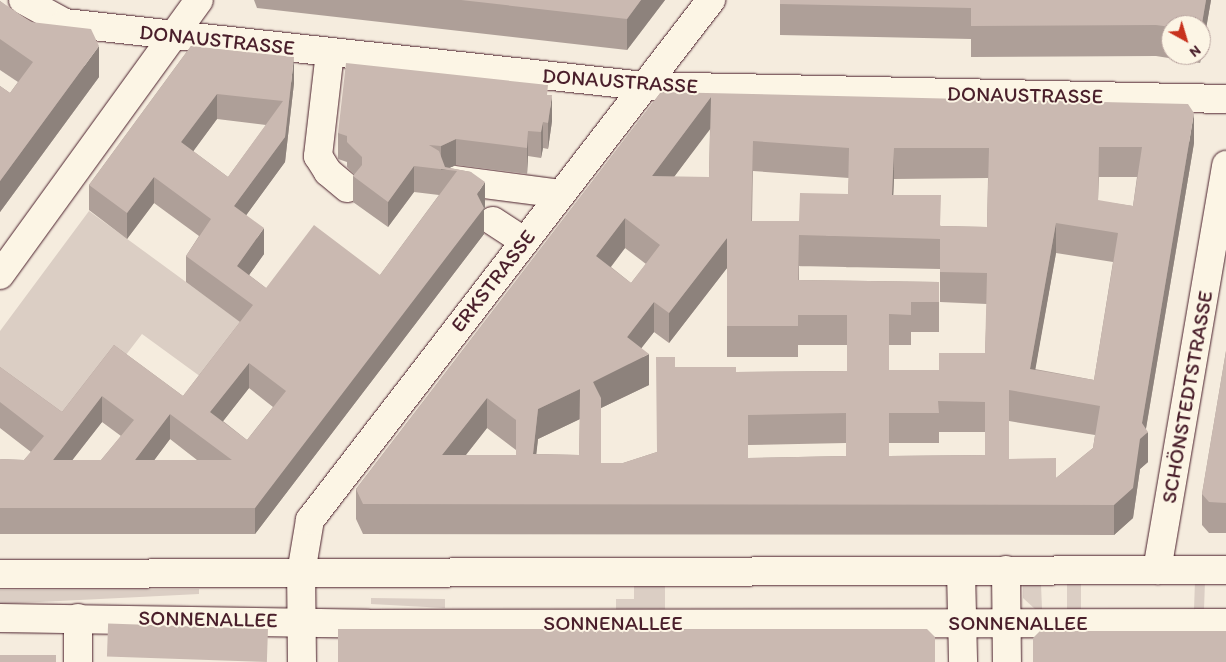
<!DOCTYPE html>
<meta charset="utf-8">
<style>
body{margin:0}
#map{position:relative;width:1226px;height:662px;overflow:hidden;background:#f5ecde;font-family:Itim,sans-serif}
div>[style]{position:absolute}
.green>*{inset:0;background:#dbcec4;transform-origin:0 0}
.roads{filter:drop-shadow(0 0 1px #4a1f2b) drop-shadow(0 0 1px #4a1f2b)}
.minor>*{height:28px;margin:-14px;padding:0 14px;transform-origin:14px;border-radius:14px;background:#fcf5e5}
.major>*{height:28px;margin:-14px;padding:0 14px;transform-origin:14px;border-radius:14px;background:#fcf5e5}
.wall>*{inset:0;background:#ae9f98}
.shaded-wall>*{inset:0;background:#8d827c}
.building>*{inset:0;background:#cab9b1;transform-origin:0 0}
span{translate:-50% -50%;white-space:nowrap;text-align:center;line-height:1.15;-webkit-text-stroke:4px #fcf5e5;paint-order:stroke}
.street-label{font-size:21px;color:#4a1f2b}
.north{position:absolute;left:1161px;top:15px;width:50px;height:50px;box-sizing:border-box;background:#fcf5e5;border:1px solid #b59f9b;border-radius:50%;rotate:141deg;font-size:14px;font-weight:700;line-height:20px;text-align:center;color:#4a1f2b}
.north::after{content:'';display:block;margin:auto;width:18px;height:22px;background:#c8321e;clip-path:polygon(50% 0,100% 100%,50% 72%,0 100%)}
</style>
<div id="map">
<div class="green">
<i style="clip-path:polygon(89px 211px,253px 331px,212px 385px,142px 334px,62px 438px,0 392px,0 331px)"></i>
<i style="left:1205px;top:581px;width:30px;height:10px;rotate:92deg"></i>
<i style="clip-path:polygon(634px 582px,665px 582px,665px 611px,616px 611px,616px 599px,634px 599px)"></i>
<i style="clip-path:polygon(1041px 584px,1042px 609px,1035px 609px,1023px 598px,1023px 585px)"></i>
<i style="left:1081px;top:584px;width:25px;height:14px;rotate:90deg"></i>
<i style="clip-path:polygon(199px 589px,199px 594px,0 604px,0 590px)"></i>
<i style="clip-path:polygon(371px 598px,445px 599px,445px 608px,371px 604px)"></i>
</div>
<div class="roads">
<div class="minor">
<i style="left:23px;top:0;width:48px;rotate:28.7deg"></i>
<i style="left:65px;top:23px;width:582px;rotate:6.21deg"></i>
<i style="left:644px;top:86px;width:582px;rotate:1.28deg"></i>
<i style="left:330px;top:52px;width:105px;rotate:96.6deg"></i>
<i style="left:318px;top:156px;width:19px;rotate:58deg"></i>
<i style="left:328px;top:172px;width:25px;rotate:40deg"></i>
<i style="left:454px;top:180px;width:107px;rotate:7.5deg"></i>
<i style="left:493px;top:221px;width:37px;rotate:33deg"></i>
<i style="left:0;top:275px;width:339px;rotate:-54.1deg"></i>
<i style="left:1006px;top:570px;width:92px;rotate:89.4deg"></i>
<i style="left:1157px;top:570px;width:411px;rotate:-80.3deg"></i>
<i style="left:961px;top:571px;width:91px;rotate:88.7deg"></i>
<i style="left:78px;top:662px;width:44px;rotate:-90deg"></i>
<i style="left:302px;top:662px;width:89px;rotate:-90.6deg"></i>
<i style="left:301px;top:573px;width:54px;rotate:-80.4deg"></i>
<i style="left:310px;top:520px;width:657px;rotate:-52.36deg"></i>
</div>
<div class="major">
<i style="left:0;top:574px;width:1226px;rotate:-0.19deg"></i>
<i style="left:0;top:618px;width:368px;rotate:0.9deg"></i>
<i style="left:368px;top:624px;width:858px;rotate:-0.07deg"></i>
</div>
</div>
<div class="wall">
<i style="clip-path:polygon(254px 0,665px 0,627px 50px,257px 8px)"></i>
<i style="clip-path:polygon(evenodd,780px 0,1211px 0,1200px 63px,1156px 56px,971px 57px,971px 39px,780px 35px,780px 0,1171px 25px,1201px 25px,1201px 55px,1171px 55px,1171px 25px)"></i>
<i style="clip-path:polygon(0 1px,99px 77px,0 212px,0 86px,10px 93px,18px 82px,0 70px)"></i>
<i style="clip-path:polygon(evenodd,191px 46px,294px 83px,285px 162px,246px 215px,264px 254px,249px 275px,266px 288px,380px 275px,439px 195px,414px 192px,388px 227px,353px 202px,353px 176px,354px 175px,347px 167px,347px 162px,338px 159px,338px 133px,548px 95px,552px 121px,548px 149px,543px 148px,541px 158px,528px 156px,527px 174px,456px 165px,449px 168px,471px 172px,485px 207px,484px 210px,484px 234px,255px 534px,0 534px,0 459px,24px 460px,31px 452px,0 428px,0 367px,62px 412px,114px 345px,183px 396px,240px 322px,186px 282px,186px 256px,199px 236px,154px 203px,127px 239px,89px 210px,89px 185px,191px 46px,217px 119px,266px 125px,228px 177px,193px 151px,217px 119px,191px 46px,249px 388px,273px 407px,247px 440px,223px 421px,249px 388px,191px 46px,102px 422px,121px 436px,101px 460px,72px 460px,102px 422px,191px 46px,170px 439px,197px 460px,154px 460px,170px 439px)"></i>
<i style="clip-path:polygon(evenodd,661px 92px,1194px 143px,1146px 429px,1148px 462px,1140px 469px,1133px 518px,1114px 535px,363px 534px,356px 519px,356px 489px,661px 92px,710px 128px,709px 177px,674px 177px,710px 128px,661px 92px,753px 171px,849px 178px,848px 194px,799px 221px,752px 221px,753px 171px,661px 92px,1099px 177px,1137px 177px,1133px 206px,1098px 201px,1099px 177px,661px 92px,988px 178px,987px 227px,941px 226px,893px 195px,894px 179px,988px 178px,661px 92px,625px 248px,646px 264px,631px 283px,611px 267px,625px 248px,661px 92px,1056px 253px,1113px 262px,1094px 380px,1035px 369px,1056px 253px,661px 92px,799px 266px,940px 269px,940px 302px,987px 304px,985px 353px,939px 370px,889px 370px,889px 345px,911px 345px,911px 332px,939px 332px,939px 282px,799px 280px,799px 266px,661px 92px,727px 268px,727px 357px,798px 357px,798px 345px,847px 345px,847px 371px,736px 372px,675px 367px,657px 452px,623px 463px,601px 463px,601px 408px,649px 385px,641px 348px,654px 332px,669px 343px,727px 268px,661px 92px,580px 419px,579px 455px,536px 454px,538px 439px,580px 419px,661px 92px,1009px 421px,1095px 435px,1093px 448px,1056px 478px,1009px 459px,1009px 421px,661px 92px,487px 428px,516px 450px,516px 455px,466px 455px,487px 428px,661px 92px,939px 432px,985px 432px,985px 455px,889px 456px,889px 443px,939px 443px,939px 432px,661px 92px,846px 443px,846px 456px,748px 458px,748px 445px,846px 443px)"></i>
<i style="clip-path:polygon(1226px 351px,1226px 533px,1209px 533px,1202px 525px,1202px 494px)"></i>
</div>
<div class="shaded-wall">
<i style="clip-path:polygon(641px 0,665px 0,627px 50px,627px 19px)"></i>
<i style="clip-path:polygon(1206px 0,1211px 0,1200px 63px,1201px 29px)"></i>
<i style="clip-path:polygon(99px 46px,99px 77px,0 212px,0 181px)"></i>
<i style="clip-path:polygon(294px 57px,294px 83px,285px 162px,234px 232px,234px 206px,285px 137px)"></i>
<i style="clip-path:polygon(217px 94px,217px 119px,181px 168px,181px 142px)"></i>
<i style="clip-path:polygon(552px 95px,552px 121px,548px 149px,548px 123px)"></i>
<i style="clip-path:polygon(711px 97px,711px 128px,652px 206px,652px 176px)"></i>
<i style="clip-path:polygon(1194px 113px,1194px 143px,1145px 434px,1148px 432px,1148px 462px,1140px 469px,1133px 518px,1114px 535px,1114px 505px,1142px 423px)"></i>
<i style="clip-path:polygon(543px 122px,543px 148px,541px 158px,541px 132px)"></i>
<i style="clip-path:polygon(528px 131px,528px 156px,527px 174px,527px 148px)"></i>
<i style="clip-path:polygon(456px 139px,456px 165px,445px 170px,441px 170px,441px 146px)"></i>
<i style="clip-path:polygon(894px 148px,894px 179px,892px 225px,892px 195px)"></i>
<i style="clip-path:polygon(414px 166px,414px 192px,388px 227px,388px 202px)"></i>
<i style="clip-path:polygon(154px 177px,154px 203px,127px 239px,127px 213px)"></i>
<i style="clip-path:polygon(485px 182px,485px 207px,484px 210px,484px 234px,255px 534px,255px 508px,477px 194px)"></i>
<i style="clip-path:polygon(625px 218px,625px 248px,596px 286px,596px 256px)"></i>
<i style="clip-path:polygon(1056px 223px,1056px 253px,1031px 394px,1030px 369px)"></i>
<i style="clip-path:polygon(264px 228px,264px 254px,237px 292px,237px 266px)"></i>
<i style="clip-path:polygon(727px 238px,727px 268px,669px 343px,669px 313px)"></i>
<i style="clip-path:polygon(654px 302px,654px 332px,629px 364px,649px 354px,649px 385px,601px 408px,593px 382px)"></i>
<i style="clip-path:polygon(249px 363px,249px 388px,210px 438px,210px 412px)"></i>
<i style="clip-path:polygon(580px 389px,580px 419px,538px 439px,533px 485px,533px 454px,538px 409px)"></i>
<i style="clip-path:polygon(102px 396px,102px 422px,53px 485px,53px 460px)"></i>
<i style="clip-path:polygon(487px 398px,487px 428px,442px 485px,442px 455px)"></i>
<i style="clip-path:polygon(170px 414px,170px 439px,135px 486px,135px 460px)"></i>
</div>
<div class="building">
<i style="clip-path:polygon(461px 0,641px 0,627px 19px)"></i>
<i style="clip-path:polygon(780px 0,1206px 0,1201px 29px,1201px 25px,1171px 25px,1171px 27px,1156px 25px,971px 26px,971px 8px,780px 4px)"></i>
<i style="clip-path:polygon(0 1px,31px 22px,91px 29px,99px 46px,0 181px,0 86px,10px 93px,33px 62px,0 39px)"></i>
<i style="clip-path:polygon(evenodd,191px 46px,294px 57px,285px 137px,234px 206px,264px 228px,237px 266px,266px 288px,314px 225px,380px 275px,457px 171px,414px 166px,388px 202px,353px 176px,362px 165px,362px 157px,347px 142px,347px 136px,338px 133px,346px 63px,548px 85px,547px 95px,552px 95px,548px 123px,543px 122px,541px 132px,528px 131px,527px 148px,456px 139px,441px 146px,429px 145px,439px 151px,445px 167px,471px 172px,485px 182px,477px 194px,484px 208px,255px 508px,0 508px,0 459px,24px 460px,44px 436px,0 402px,0 367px,62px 412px,114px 345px,183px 396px,253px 305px,186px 256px,211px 219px,154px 177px,127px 213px,89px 185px,191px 46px,217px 94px,283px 101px,228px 177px,181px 142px,217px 94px,191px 46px,249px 363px,286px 391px,247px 440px,210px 412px,249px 363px,191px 46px,102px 396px,134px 420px,101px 460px,53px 460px,102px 396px,191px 46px,170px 414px,232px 460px,135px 460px,170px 414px)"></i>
<i style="clip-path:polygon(evenodd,661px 92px,1188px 104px,1194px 113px,1142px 423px,1148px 432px,1140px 439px,1133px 488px,1114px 505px,363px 504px,356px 489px,661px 92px,711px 97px,709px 177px,652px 176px,711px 97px,661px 92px,753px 141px,849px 148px,848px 194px,800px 193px,799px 221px,751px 221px,753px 141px,661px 92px,1099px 147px,1142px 147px,1133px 206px,1098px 200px,1099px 147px,661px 92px,894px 148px,989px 148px,987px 227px,940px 226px,941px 195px,892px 195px,894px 148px,661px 92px,625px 218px,660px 245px,631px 283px,596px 256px,625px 218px,661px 92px,1056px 223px,1118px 233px,1094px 380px,1030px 369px,1056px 223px,661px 92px,799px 235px,940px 239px,940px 272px,987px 273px,985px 353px,939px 353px,939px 370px,889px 370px,889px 314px,911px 315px,911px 302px,939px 302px,939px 282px,798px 280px,799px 235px,661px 92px,727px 238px,727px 326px,798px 326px,798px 315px,847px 315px,847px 371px,736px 372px,736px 367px,675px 367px,675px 357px,656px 357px,657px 452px,623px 463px,601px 463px,601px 398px,593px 382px,649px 354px,627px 337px,654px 302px,669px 313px,727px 238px,661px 92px,580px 389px,579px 455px,533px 454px,538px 409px,580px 389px,661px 92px,1009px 390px,1100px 406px,1093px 448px,1056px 478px,1056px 458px,1009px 459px,1009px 390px,661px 92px,487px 398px,516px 420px,516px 455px,442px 455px,487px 398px,661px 92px,938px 401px,985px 402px,985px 455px,889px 456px,889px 413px,939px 413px,938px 401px,661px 92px,846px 413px,846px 456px,748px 458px,748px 415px,846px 413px)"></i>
<i style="clip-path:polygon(1226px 351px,1226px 503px,1209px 502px,1202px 494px)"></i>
<i style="left:268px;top:629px;width:33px;height:160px;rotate:92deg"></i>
<i style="clip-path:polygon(338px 629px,927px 629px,935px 637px,935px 662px,338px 662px)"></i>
<i style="clip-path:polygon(1040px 631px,1226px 631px,1226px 662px,1033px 662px,1033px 638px)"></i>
<i style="left:0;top:655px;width:56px;height:7px"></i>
</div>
<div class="street-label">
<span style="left:217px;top:40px;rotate:6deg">DONAUSTRASSE</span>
<span style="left:620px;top:81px;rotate:4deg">DONAUSTRASSE</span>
<span style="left:1025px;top:95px;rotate:1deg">DONAUSTRASSE</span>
<span style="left:493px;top:281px;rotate:-52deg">ERKSTRASSE</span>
<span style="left:1187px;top:397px;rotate:-80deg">SCHÖNSTEDTSTRASSE</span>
<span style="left:208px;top:619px;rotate:1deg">SONNENALLEE</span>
<span style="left:613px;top:623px">SONNENALLEE</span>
<span style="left:1018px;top:623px">SONNENALLEE</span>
</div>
<div class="north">N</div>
</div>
